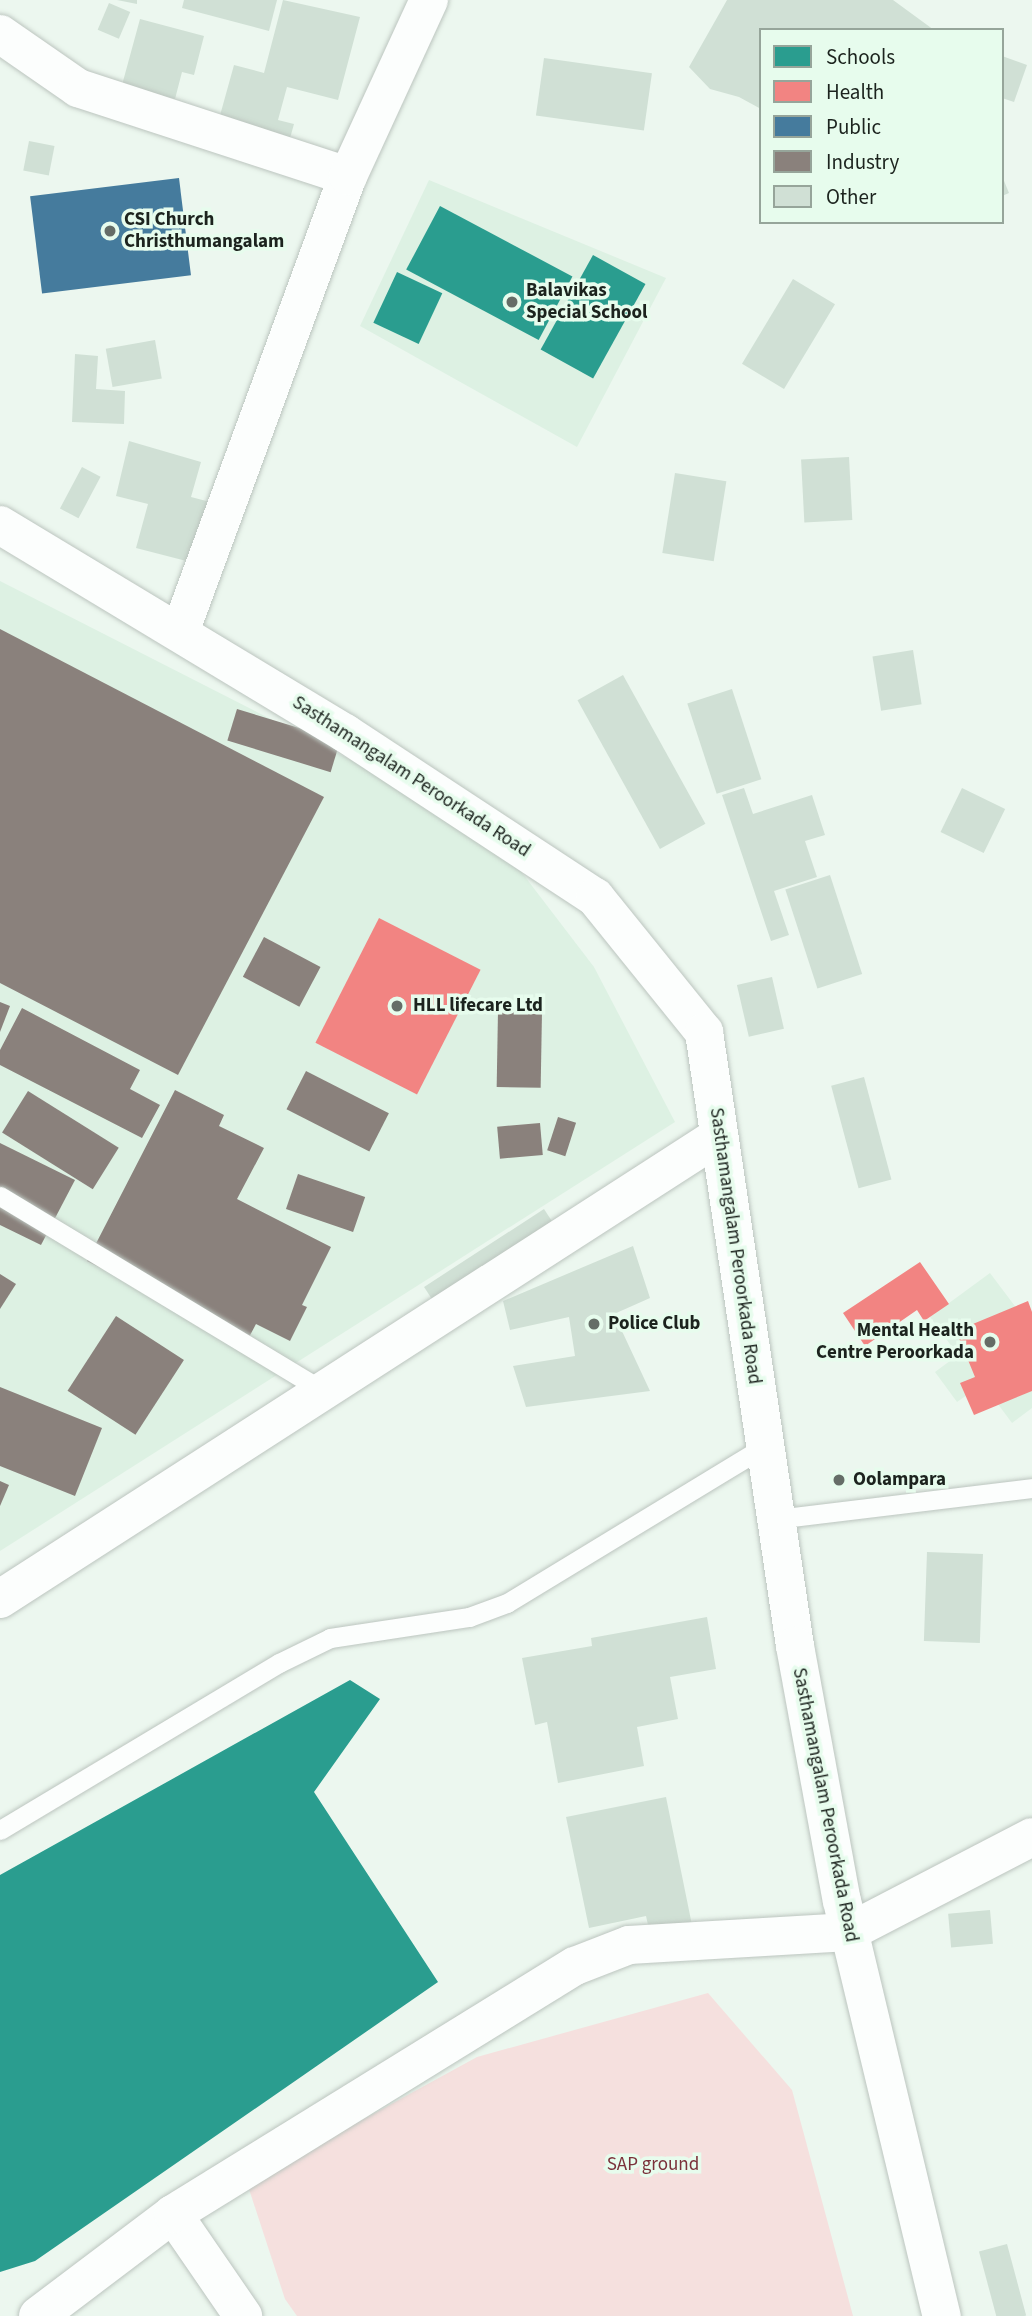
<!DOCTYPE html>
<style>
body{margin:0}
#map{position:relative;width:1032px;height:2316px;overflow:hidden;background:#ecf7ef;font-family:"Source Sans 3",sans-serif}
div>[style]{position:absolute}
.built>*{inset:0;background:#ddf1e3}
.green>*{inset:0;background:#f5e0de}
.schools>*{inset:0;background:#2a9d8f;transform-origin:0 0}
.health>*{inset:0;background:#f28482;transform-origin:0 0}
.public>*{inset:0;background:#457b9d;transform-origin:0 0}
.industry>*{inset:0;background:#8a817c;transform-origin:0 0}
.building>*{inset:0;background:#d0e0d5;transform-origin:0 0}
.roads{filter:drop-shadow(0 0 2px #bcc5bf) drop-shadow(0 0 2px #bcc5bf)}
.lane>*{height:19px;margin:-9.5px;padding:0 9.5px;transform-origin:9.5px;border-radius:9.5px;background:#fcfefd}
.street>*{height:38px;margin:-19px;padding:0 19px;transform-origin:19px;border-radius:19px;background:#fcfefd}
.secondary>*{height:38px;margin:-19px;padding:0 19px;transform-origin:19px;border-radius:19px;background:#fcfefd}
.dots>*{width:19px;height:19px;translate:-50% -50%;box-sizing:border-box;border:4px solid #e7fced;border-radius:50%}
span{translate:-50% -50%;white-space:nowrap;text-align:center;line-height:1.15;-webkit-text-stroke:7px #e7fced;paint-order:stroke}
.poi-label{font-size:19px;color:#1c231e;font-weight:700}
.left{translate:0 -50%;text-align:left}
.right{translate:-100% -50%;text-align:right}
.street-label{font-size:19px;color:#1c231e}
.park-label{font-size:19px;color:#7a313a}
.legend{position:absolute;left:759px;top:28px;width:245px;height:196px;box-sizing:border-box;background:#e7fced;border:2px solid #96a59a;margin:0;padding:9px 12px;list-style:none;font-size:21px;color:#1c231e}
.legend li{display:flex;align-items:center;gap:14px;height:35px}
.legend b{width:35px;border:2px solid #96a59a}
</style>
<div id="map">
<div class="built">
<i style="clip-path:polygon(429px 180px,666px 278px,577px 447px,360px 326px)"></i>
<i style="clip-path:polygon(0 581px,490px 831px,594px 967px,675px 1122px,0 1551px)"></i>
<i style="clip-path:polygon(990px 1273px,1032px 1329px,1032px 1408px,1012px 1423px,983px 1384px,957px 1402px,935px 1372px,958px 1355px,930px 1317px)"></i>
</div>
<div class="green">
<i style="clip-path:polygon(708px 1993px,792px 2090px,853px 2316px,297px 2316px,285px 2299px,247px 2183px,477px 2057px)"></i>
</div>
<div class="schools">
<i style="left:440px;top:206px;width:150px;height:72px;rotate:28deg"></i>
<i style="left:593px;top:255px;width:60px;height:108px;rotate:29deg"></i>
<i style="left:397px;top:272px;width:50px;height:56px;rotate:25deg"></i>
<i style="clip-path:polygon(350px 1680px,380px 1699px,314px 1792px,438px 1982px,35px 2261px,0 2272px,0 1875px)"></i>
</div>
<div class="health">
<i style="left:379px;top:918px;width:114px;height:140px;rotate:27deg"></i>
<i style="clip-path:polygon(920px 1262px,949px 1304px,924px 1321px,917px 1310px,865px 1346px,843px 1313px)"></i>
<i style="clip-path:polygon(1028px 1301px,1032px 1312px,1032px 1391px,974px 1415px,960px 1383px,975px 1377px,956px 1331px)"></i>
</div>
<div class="public">
<i style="left:179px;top:178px;width:98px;height:150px;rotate:83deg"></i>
</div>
<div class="industry">
<i style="clip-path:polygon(0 629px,324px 797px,178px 1075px,0 983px)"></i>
<i style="left:237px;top:709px;width:108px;height:33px;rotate:17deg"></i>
<i style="left:264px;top:937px;width:64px;height:45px;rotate:28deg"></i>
<i style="clip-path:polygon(0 1002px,10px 1006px,0 1032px)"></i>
<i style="clip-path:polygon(22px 1008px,140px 1070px,130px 1089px,160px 1105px,142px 1138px,0 1065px,0 1050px)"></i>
<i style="left:498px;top:1011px;width:44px;height:76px;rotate:1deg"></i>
<i style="left:306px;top:1071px;width:93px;height:43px;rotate:27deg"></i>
<i style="clip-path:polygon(175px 1090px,224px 1115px,219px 1126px,264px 1148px,237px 1199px,331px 1247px,302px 1305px,307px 1307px,290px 1341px,256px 1324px,247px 1341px,87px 1261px)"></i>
<i style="left:28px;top:1091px;width:107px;height:49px;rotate:32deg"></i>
<i style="left:558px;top:1117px;width:19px;height:35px;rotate:18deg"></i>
<i style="left:540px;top:1123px;width:32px;height:43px;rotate:85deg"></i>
<i style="clip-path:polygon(0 1143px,75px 1180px,41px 1245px,0 1225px)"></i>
<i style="left:298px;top:1174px;width:71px;height:37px;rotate:19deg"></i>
<i style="clip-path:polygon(0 1274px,16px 1284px,0 1309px)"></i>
<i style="left:116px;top:1316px;width:81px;height:89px;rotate:33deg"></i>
<i style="clip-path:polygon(0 1387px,102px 1428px,75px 1496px,0 1466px)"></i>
<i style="clip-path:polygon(0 1481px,9px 1485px,0 1506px)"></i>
</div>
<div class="building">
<i style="clip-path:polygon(117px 0,137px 0,137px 4px)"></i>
<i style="clip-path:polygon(184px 0,277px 0,269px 31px,182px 8px)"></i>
<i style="clip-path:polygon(283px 0,360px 17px,338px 100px,287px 87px,278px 120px,294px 124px,285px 156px,214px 137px,234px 65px,264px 73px)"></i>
<i style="clip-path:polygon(727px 0,893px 0,934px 30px,761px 30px,761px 109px,739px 97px,710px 89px,689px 67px)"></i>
<i style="left:109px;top:3px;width:23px;height:29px;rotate:23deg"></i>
<i style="clip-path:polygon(140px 19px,204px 36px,194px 75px,182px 72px,175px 99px,122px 85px)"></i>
<i style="clip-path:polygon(1002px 56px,1027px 65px,1014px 102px,1002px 98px)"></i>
<i style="left:544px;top:58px;width:109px;height:58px;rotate:8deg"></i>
<i style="left:29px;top:141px;width:26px;height:30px;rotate:11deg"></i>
<i style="clip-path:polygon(1002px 176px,1009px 193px,1002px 196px)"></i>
<i style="left:793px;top:279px;width:49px;height:99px;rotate:31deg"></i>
<i style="left:155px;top:340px;width:39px;height:50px;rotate:80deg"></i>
<i style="clip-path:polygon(75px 354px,98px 356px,96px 389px,125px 391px,124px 424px,72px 422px)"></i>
<i style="clip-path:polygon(129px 441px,201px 462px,191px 497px,214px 503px,198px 564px,136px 548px,148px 504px,116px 496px)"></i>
<i style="left:849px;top:457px;width:63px;height:48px;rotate:87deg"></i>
<i style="left:82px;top:467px;width:21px;height:47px;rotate:28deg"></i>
<i style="left:675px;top:473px;width:52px;height:81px;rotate:9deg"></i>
<i style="left:913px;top:650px;width:55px;height:41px;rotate:81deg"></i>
<i style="left:623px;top:675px;width:170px;height:52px;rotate:61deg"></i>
<i style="left:732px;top:689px;width:95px;height:47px;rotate:72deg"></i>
<i style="clip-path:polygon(744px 788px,753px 814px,812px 795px,825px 835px,805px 841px,817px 877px,774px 891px,789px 935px,771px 941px,722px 795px)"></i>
<i style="left:962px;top:788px;width:48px;height:49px;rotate:26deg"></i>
<i style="left:830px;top:875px;width:104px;height:47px;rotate:72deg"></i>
<i style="left:772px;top:977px;width:53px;height:36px;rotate:77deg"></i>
<i style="left:864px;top:1077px;width:106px;height:34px;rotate:75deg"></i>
<i style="left:544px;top:1209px;width:43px;height:143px;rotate:57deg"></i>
<i style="clip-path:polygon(633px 1246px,650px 1298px,614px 1314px,650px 1391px,526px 1407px,513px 1366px,575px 1356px,569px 1317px,510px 1330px,503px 1301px)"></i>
<i style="left:927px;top:1552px;width:56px;height:89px;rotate:2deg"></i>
<i style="clip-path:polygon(707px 1617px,716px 1669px,670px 1677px,678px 1719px,637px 1727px,644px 1766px,558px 1783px,547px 1722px,535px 1725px,522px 1658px,592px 1646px,591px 1638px)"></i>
<i style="clip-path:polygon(666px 1797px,694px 1935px,652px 1943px,646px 1916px,589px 1928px,566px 1817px)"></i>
<i style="left:990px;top:1910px;width:34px;height:42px;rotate:85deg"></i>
<i style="left:1007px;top:2244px;width:74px;height:29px;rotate:75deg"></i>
</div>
<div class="roads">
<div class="lane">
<i style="left:0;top:1196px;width:377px;rotate:31.1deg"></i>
<i style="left:776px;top:1519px;width:258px;rotate:-6.9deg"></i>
<i style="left:0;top:1830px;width:325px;rotate:-30.9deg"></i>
<i style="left:279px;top:1663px;width:57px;rotate:-26.1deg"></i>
<i style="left:330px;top:1638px;width:141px;rotate:-8.6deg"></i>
<i style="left:469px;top:1617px;width:40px;rotate:-20.2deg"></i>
<i style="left:507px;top:1603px;width:302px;rotate:-31.3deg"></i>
</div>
<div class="street">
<i style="left:0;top:34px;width:95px;rotate:34.7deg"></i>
<i style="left:78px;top:88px;width:284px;rotate:18.1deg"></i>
<i style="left:180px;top:632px;width:486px;rotate:-69.8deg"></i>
<i style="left:348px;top:176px;width:194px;rotate:-65.3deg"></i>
<i style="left:0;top:1599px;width:855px;rotate:-32.78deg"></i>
<i style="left:173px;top:2214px;width:124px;rotate:55.5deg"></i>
<i style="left:38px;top:2316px;width:169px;rotate:-37.1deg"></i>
<i style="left:173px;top:2214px;width:472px;rotate:-31.7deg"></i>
<i style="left:575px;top:1966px;width:58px;rotate:-21.3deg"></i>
<i style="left:629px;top:1945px;width:220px;rotate:-3.4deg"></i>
<i style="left:849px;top:1932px;width:206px;rotate:-27.4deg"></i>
</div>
<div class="secondary">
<i style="left:0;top:525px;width:403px;rotate:31.1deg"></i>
<i style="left:345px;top:733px;width:299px;rotate:33.3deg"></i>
<i style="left:595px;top:897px;width:174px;rotate:51.1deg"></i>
<i style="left:704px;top:1032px;width:621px;rotate:81.57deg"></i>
<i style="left:795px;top:1646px;width:259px;rotate:79.6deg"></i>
<i style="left:842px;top:1901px;width:427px;rotate:76.5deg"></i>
</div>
</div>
<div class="dots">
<i style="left:110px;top:231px;background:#656d67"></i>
<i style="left:512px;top:302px;background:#656d67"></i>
<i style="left:397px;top:1006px;background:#656d67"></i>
<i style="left:594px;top:1324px;background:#656d67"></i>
<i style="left:990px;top:1342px;background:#656d67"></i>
<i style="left:839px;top:1480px;background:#656d67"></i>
</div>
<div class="poi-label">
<span class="left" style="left:124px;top:231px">CSI Church<br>Christhumangalam</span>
<span class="left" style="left:526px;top:302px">Balavikas<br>Special School</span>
<span class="left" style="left:413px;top:1006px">HLL lifecare Ltd</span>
<span class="left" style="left:608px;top:1324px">Police Club</span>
<span class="right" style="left:974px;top:1342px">Mental Health<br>Centre Peroorkada</span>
<span class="left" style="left:853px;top:1480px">Oolampara</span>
</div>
<div class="street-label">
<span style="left:411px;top:777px;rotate:33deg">Sasthamangalam Peroorkada Road</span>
<span style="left:735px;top:1246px;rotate:82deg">Sasthamangalam Peroorkada Road</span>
<span style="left:825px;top:1805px;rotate:79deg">Sasthamangalam Peroorkada Road</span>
</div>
<div class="park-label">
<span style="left:653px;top:2165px">SAP ground</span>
</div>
<ul class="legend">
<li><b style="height:19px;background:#2a9d8f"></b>Schools</li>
<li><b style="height:19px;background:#f28482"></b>Health</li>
<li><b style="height:19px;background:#457b9d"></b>Public</li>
<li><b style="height:19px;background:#8a817c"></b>Industry</li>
<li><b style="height:19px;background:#d0e0d5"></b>Other</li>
</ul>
</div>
